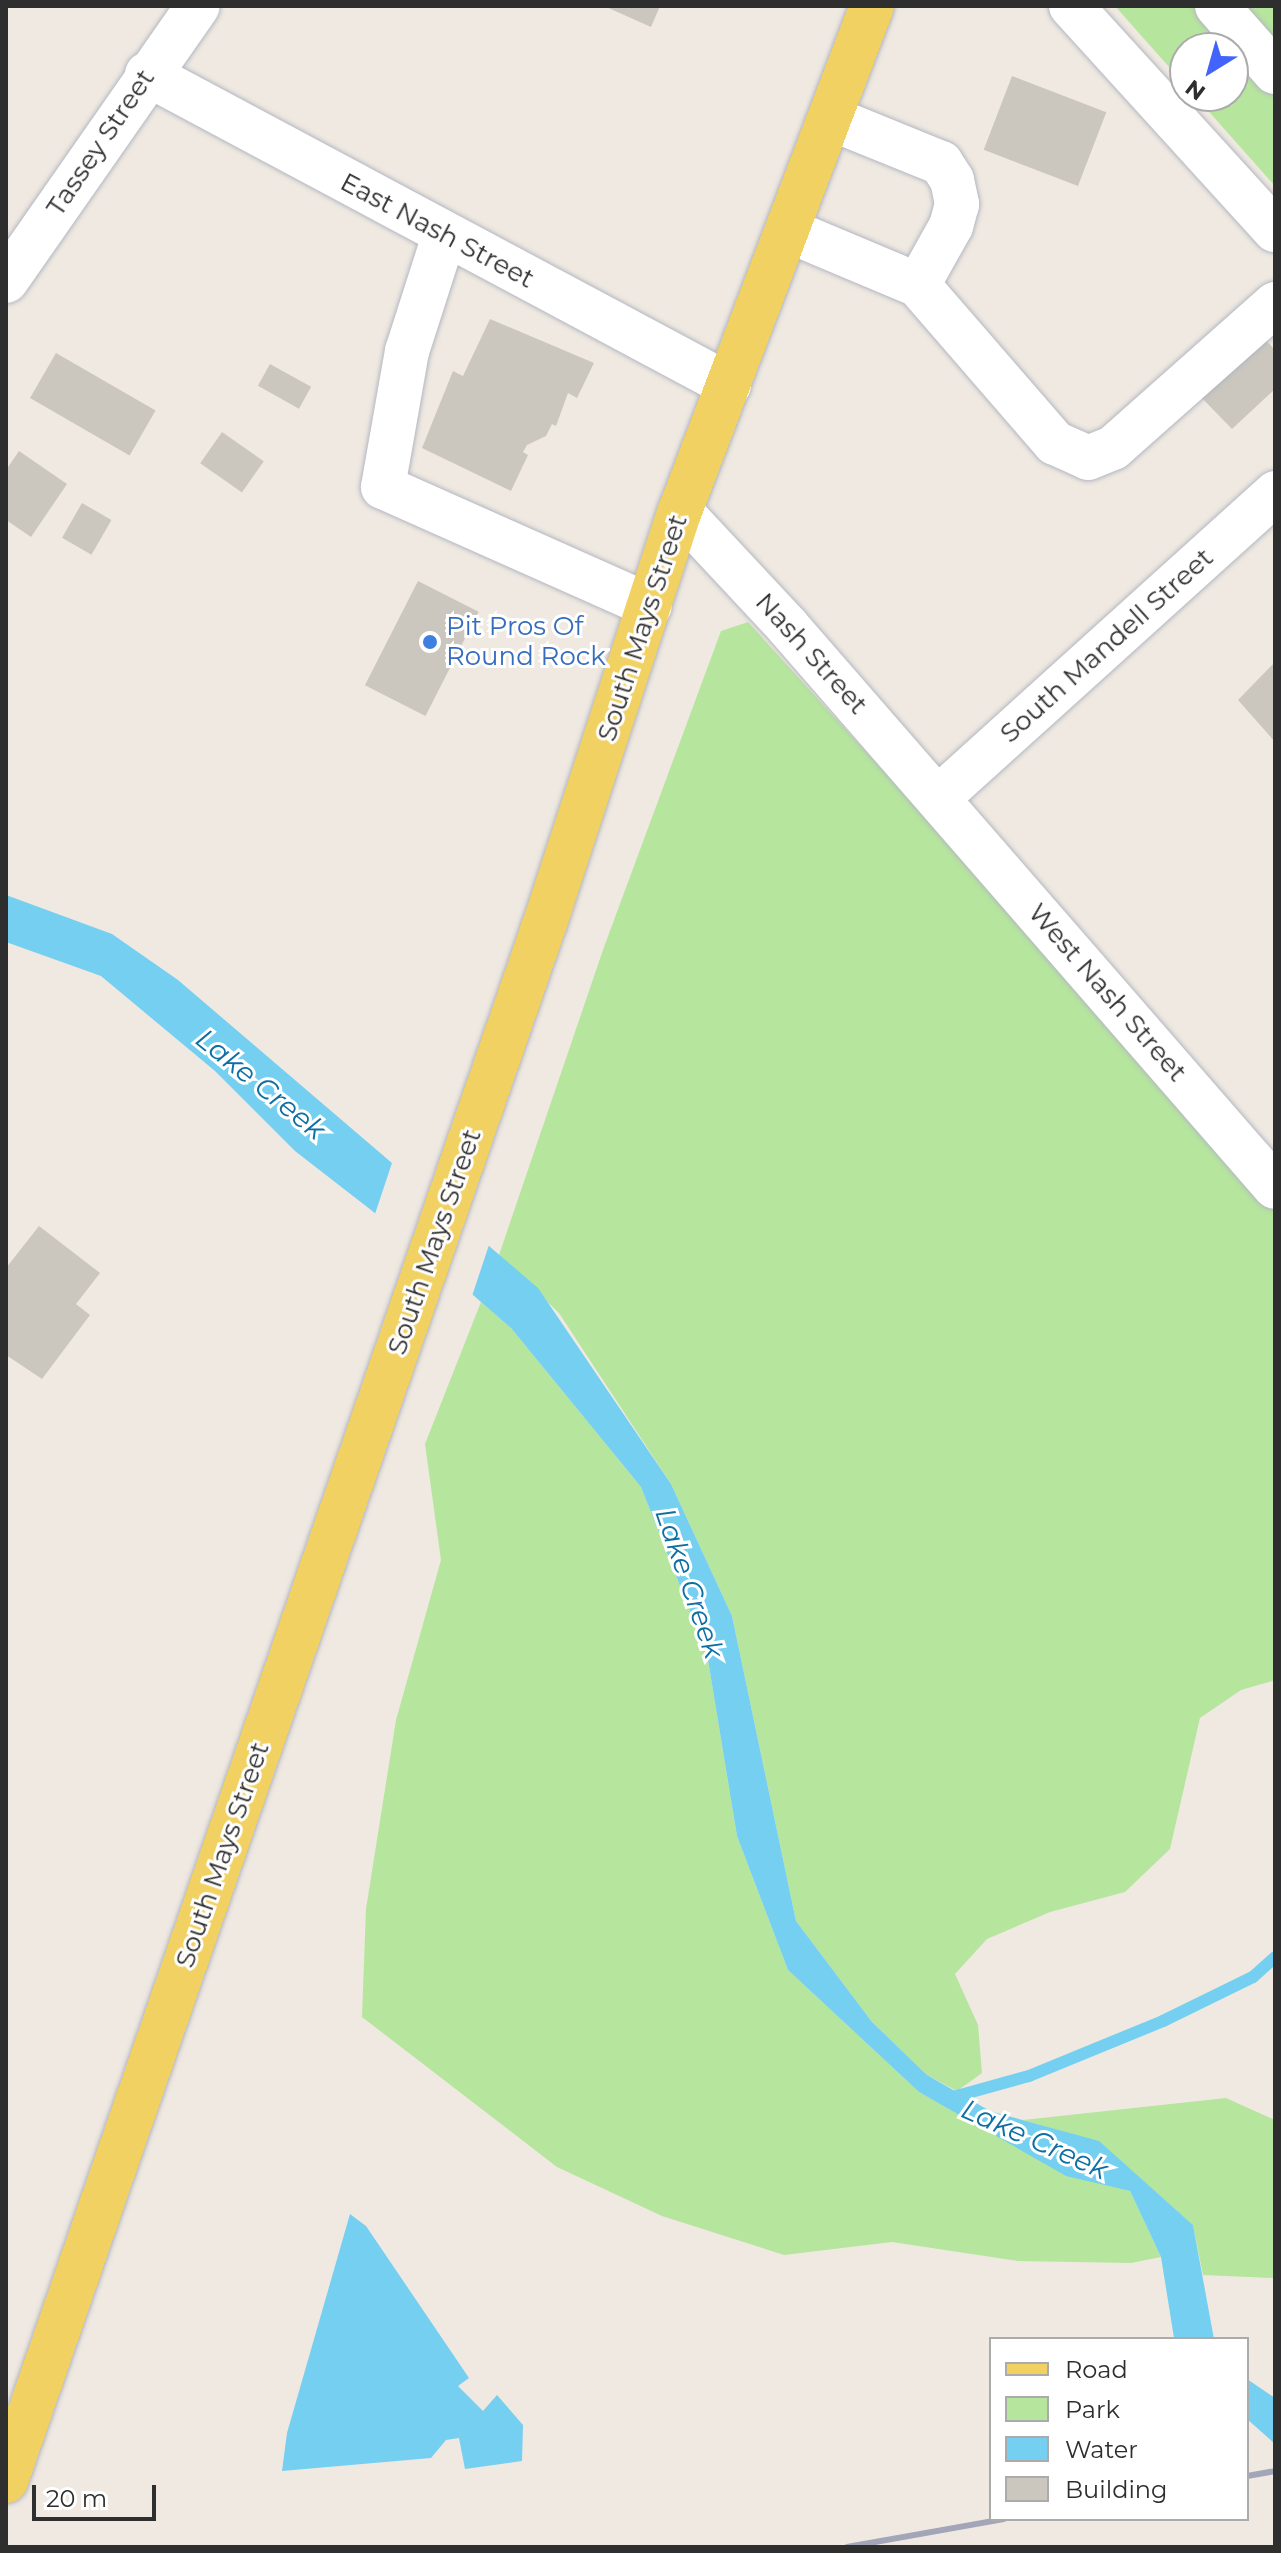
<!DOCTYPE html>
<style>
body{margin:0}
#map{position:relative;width:1281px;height:2553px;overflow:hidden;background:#efe9e1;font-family:Montserrat,sans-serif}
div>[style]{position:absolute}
.green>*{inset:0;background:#b6e59e}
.water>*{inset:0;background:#75cff0}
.pier>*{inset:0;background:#efe9e1}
.stream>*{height:12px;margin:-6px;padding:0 6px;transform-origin:6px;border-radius:6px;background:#75cff0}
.building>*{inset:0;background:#cbc7bf;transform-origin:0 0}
.roads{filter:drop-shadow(0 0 2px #b4b7c1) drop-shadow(0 0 2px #b4b7c1)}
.minor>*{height:44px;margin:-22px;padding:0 22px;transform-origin:22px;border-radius:22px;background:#fff}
.major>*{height:44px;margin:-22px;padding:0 22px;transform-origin:22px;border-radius:22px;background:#f2d163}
.rail>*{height:6px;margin:-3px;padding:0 3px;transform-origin:3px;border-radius:3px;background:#a3a6b8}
.dots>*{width:22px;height:22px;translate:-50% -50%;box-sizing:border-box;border:4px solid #fff;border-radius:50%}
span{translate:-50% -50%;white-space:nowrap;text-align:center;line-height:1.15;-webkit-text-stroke:6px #fff;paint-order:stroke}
.street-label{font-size:26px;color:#2e2e2e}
.shop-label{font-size:26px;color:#366cbe}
.left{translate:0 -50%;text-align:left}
.water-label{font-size:28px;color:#0d6fa3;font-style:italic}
.frame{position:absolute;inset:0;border:8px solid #2e2e2e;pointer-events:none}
.legend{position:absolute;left:989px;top:2337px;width:260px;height:184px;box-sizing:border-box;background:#fff;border:2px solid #ababab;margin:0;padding:10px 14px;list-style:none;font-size:24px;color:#2e2e2e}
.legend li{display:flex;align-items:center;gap:16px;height:40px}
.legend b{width:40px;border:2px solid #ababab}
.north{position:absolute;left:1169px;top:32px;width:80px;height:80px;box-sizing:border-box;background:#fff;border:2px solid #ababab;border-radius:50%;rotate:217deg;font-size:22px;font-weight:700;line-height:32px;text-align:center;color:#2e2e2e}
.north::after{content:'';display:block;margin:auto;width:28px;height:36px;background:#4264fb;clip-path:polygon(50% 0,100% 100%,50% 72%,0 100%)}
.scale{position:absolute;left:32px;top:2485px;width:124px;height:36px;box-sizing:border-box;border:4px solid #2e2e2e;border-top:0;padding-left:10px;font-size:24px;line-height:28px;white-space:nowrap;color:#2e2e2e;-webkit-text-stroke:6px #fff;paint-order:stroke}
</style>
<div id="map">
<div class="green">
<i style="clip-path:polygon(1115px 6px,1275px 6px,1275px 186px,1195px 96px,1233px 96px,1233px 48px,1185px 48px,1185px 85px)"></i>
<i style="clip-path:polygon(748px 622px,1275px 1202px,1275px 1680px,1241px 1690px,1200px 1718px,1170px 1849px,1125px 1892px,1050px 1912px,987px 1939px,955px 1974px,978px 2025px,982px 2073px,957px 2091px,927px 2075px,872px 2022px,796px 1921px,732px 1616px,671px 1484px,559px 1313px,499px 1255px,604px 947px,721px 631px)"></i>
<i style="clip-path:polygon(481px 1302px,511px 1328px,641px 1487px,707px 1654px,737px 1836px,788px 1970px,919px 2092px,1066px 2175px,1130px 2191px,1161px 2257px,1131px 2263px,1018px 2261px,892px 2242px,784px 2255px,662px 2216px,557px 2167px,362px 2017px,366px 1909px,396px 1720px,441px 1560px,425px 1444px)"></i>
<i style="clip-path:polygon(1226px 2098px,1275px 2120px,1275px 2278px,1203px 2275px,1193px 2225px,1099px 2142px,1023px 2120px)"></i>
</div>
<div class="water">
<i style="clip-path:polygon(6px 895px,112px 934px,178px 980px,538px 1288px,671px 1484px,732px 1616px,796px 1921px,872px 2022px,927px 2075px,990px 2111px,1099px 2141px,1193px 2225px,1214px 2339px,1174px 2338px,1161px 2257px,1130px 2191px,1066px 2176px,919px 2092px,788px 1970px,737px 1836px,707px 1654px,641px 1487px,511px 1328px,411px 1241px,295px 1151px,215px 1071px,101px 976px,6px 942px)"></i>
<i style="clip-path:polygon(350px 2214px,366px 2226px,469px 2378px,458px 2386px,483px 2411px,497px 2395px,523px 2425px,522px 2461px,465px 2469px,459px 2438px,446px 2440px,431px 2458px,282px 2471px,287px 2433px)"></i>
<i style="clip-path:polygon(1247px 2379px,1275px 2398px,1275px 2444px,1247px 2419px)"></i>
</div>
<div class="pier">
<i style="clip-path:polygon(393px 1160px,490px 1242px,471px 1299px,374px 1217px)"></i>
</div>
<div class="stream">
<i style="left:946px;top:2099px;width:86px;rotate:-15.5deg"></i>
<i style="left:1029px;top:2076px;width:145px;rotate:-22.3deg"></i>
<i style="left:1163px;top:2021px;width:100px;rotate:-26.1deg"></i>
<i style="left:1253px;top:1977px;width:30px;rotate:-42deg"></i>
</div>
<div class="building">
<i style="clip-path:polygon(604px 6px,660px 6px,651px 27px)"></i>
<i style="left:1012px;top:76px;width:101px;height:79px;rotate:21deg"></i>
<i style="clip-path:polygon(490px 319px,594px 363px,577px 398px,568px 393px,556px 426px,552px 424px,546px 436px,527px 445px,523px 452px,528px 455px,511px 491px,422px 448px,453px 371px,463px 376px)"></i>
<i style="clip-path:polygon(1259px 333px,1275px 350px,1275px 389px,1232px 429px,1196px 392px)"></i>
<i style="left:56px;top:353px;width:115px;height:52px;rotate:30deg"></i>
<i style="left:270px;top:364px;width:47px;height:25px;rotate:29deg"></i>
<i style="left:222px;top:432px;width:51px;height:38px;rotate:35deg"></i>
<i style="clip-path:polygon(19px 451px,67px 484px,31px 537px,6px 520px,6px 470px)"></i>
<i style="left:82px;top:503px;width:34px;height:40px;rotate:30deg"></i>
<i style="left:418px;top:581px;width:68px;height:117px;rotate:27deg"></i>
<i style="clip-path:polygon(1275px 662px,1275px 742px,1238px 700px)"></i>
<i style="clip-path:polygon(39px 1226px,100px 1273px,76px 1304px,90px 1315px,42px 1379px,6px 1355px,6px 1268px)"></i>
</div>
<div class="roads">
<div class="minor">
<i style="left:1071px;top:6px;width:303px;rotate:47.7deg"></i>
<i style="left:1217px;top:6px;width:88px;rotate:48.7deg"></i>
<i style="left:147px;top:74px;width:660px;rotate:28.12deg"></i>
<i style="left:830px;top:118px;width:120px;rotate:22.1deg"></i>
<i style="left:941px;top:163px;width:20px;rotate:57deg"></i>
<i style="left:952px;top:180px;width:25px;rotate:78deg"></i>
<i style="left:957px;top:204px;width:23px;rotate:105deg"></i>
<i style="left:951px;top:226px;width:68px;rotate:119.2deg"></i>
<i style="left:787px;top:230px;width:142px;rotate:22.8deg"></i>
<i style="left:918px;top:285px;width:209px;rotate:49.1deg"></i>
<i style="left:1055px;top:443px;width:36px;rotate:24deg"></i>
<i style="left:1088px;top:458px;width:27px;rotate:-22deg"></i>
<i style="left:1113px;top:448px;width:217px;rotate:-41.6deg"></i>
<i style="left:444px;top:236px;width:121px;rotate:107.8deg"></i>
<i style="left:407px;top:351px;width:138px;rotate:100deg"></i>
<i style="left:383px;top:487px;width:292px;rotate:24deg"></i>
<i style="left:6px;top:281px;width:335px;rotate:-55.1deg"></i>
<i style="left:680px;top:511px;width:158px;rotate:47deg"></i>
<i style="left:788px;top:627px;width:742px;rotate:48.99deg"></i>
<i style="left:938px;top:798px;width:455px;rotate:-42.1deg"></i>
</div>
<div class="major">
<i style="left:6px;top:2481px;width:1649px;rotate:-70.92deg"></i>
<i style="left:545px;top:923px;width:434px;rotate:-71.9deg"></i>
<i style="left:680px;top:511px;width:540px;rotate:-69.18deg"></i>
</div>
</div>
<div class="rail">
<i style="left:1247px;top:2476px;width:28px;rotate:-10deg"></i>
<i style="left:847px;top:2547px;width:159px;rotate:-10.1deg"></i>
</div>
<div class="dots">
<i style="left:430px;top:642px;background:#3f7fe0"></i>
</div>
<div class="street-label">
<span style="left:101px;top:143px;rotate:-56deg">Tassey Street</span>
<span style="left:437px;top:231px;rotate:28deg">East Nash Street</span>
<span style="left:643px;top:628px;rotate:-72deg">South Mays Street</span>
<span style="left:1107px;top:646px;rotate:-42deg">South Mandell Street</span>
<span style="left:811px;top:654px;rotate:48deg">Nash Street</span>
<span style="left:1107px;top:993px;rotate:49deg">West Nash Street</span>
<span style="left:435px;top:1242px;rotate:-71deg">South Mays Street</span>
<span style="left:223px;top:1855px;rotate:-71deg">South Mays Street</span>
</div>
<div class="shop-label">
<span class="left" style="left:446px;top:642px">Pit Pros Of<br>Round Rock</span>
</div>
<div class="water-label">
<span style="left:261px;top:1084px;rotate:39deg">Lake Creek</span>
<span style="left:690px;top:1583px;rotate:71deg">Lake Creek</span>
<span style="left:1035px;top:2139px;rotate:24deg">Lake Creek</span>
</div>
<div class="frame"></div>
<ul class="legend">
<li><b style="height:10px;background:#f2d163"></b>Road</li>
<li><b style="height:22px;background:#b6e59e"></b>Park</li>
<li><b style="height:22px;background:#75cff0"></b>Water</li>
<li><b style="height:22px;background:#cbc7bf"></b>Building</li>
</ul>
<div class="north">N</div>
<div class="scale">20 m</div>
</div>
